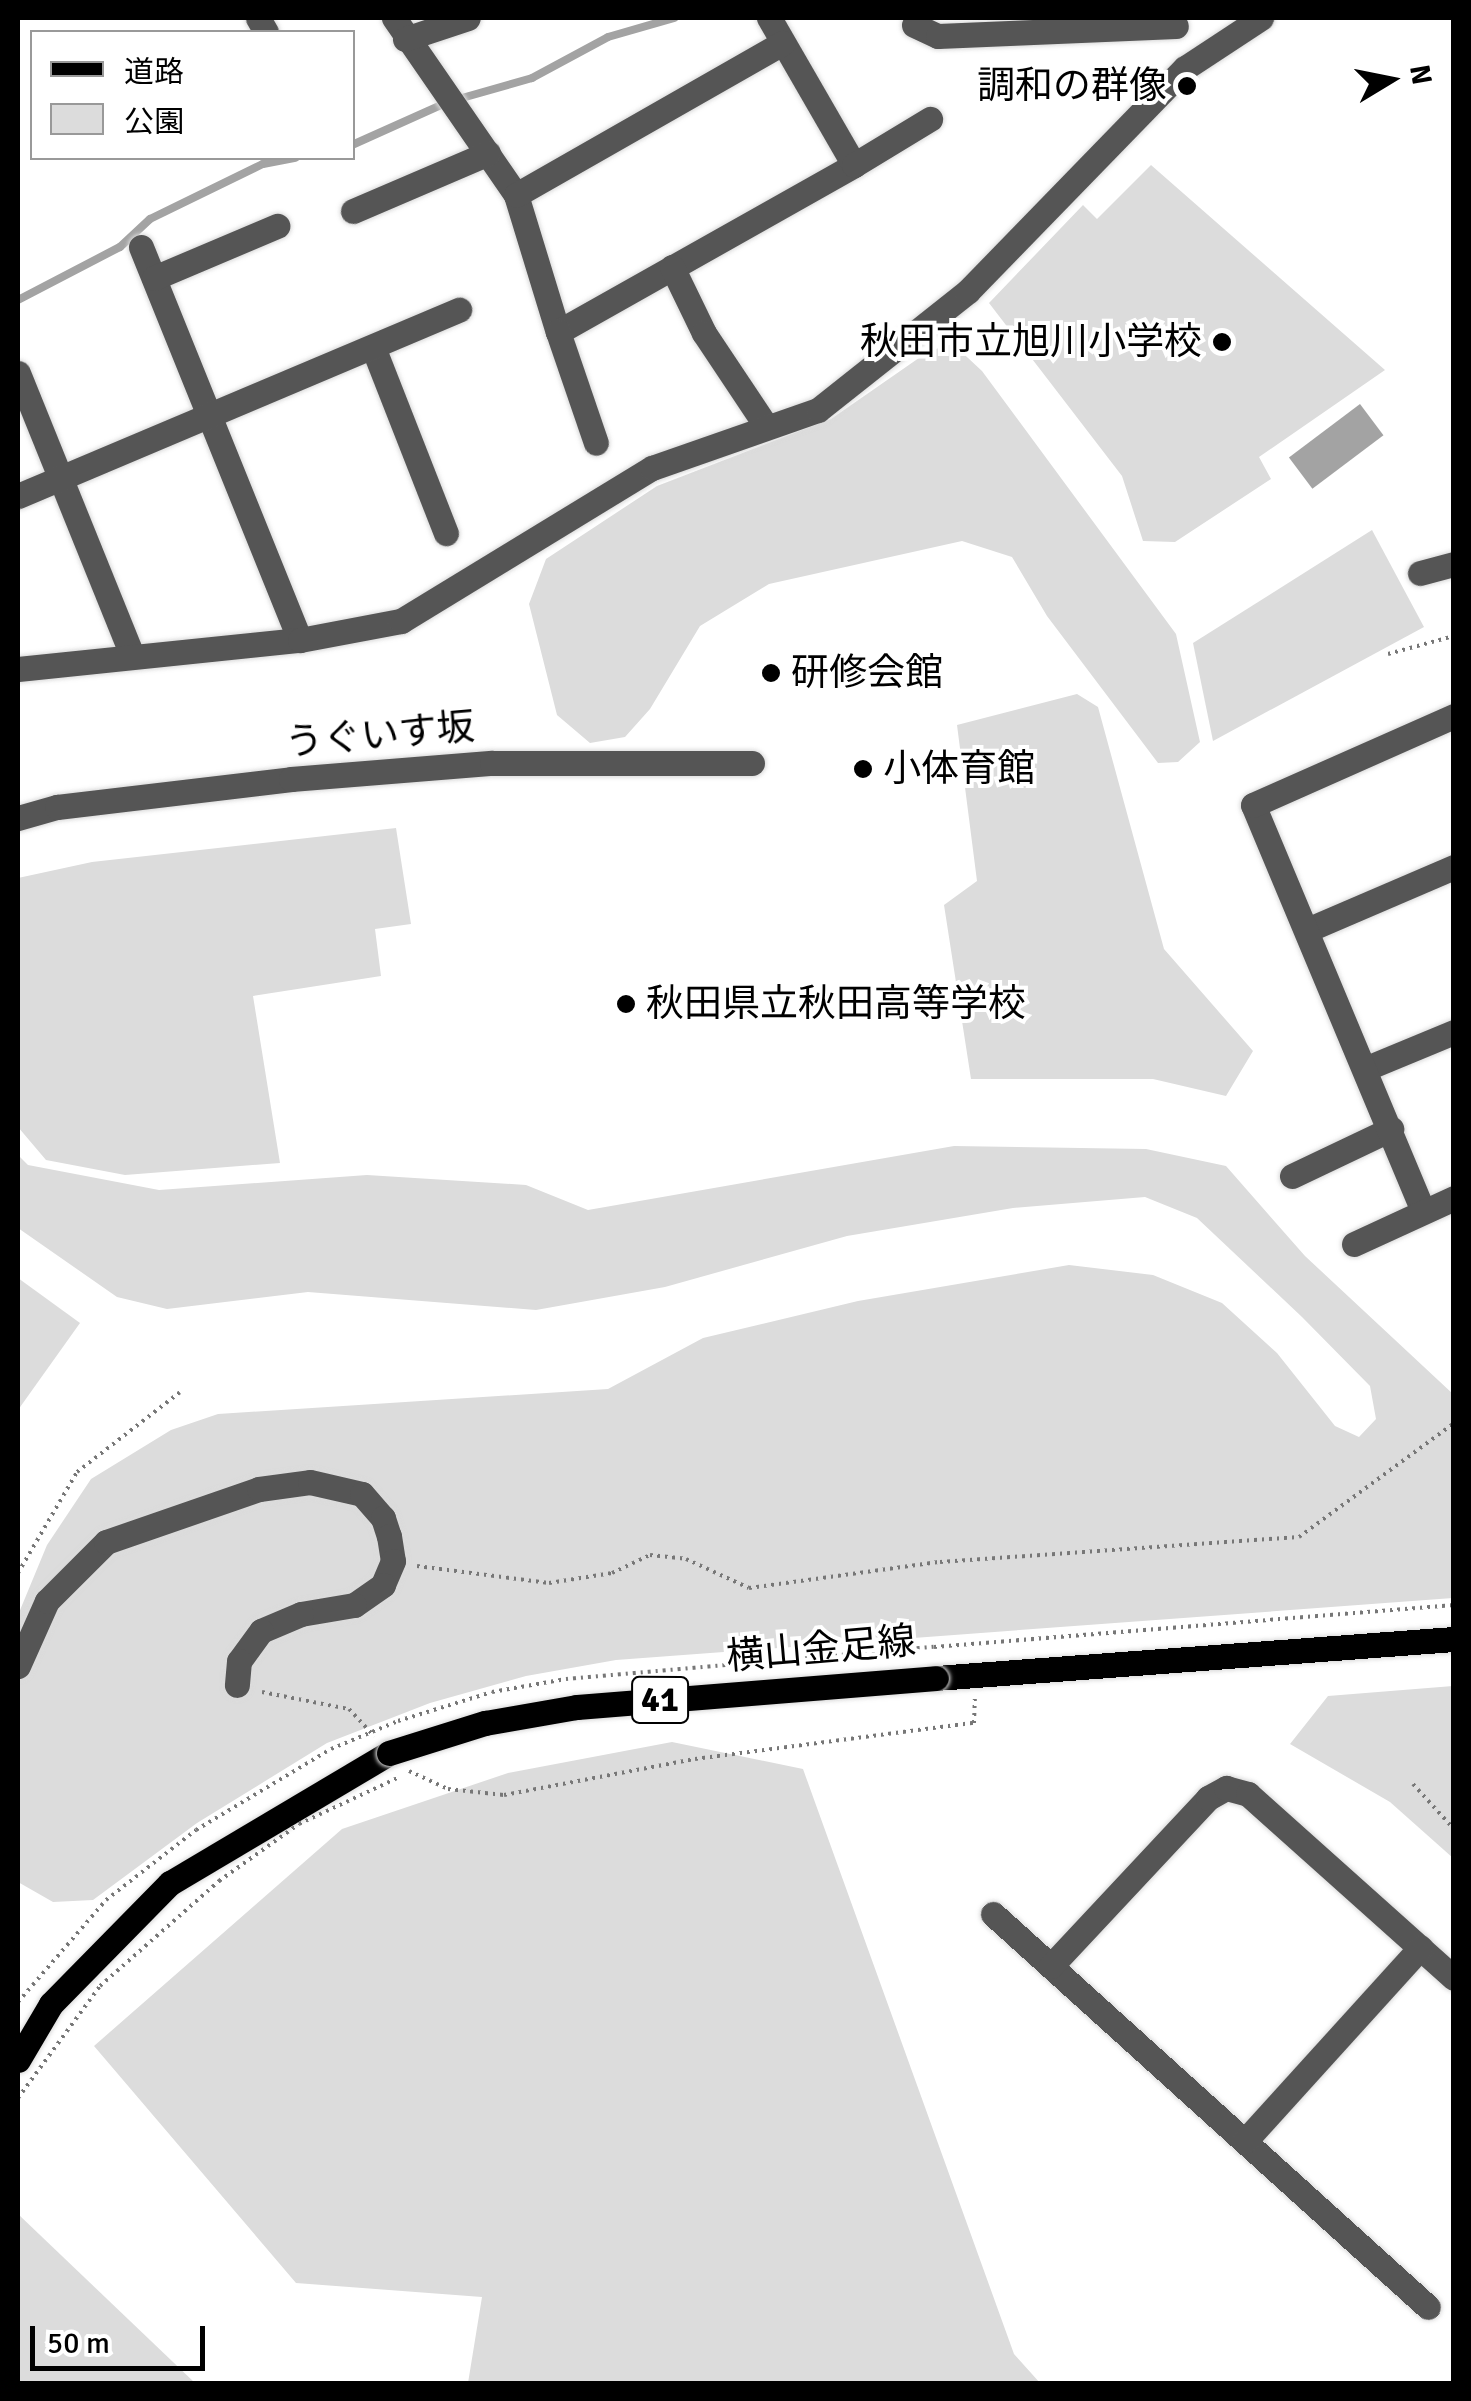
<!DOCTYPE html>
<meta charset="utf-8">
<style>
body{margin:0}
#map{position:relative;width:1471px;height:2401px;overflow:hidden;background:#fff;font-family:Signika,"Noto Sans JP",sans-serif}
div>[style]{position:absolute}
.green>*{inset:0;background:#dcdcdc}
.water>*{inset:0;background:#a3a3a3;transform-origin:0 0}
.stream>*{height:8px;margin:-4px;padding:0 4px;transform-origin:4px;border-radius:4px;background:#a3a3a3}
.path>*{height:4px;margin-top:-2px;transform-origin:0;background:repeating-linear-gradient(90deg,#777 0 2.5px,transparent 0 7.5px)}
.roads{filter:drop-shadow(0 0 2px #dbdbdb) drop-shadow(0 0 2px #dbdbdb)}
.minor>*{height:25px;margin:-12.5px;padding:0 12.5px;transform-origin:12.5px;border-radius:12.5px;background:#555}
.major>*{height:25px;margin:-12.5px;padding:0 12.5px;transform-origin:12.5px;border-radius:12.5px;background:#000}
.path-bridge>*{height:4px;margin-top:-2px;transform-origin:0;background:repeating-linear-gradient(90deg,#777 0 2.5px,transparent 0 7.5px)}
.bridges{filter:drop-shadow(0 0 2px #dbdbdb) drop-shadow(0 0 2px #dbdbdb)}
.major-bridge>*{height:25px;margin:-12.5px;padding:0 12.5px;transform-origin:12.5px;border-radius:12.5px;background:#000}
.dots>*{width:28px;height:28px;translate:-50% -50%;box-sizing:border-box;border:5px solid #fff;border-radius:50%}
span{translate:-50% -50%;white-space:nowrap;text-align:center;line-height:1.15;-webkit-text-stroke:8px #fff;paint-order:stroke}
.shield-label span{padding:2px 8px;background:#fff;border:2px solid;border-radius:8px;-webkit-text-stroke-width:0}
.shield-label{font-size:35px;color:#000;font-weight:700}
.poi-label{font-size:38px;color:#000}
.right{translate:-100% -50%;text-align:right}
.left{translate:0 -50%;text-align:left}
.street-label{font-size:38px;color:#000}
.frame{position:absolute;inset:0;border:20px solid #000;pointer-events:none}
.legend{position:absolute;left:30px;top:30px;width:325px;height:130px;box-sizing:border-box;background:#fff;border:2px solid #999;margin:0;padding:12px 18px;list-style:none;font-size:30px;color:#000}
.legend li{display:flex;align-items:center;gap:20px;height:50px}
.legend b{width:50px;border:2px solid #999}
.north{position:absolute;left:1341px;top:30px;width:100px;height:100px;-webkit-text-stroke:8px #fff;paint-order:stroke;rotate:80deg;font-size:28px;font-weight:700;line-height:40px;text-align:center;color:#000}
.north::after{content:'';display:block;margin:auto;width:35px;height:45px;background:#000;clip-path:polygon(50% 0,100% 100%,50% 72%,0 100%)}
.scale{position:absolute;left:30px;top:2326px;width:175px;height:45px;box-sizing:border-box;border:5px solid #000;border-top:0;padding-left:12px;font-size:30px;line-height:35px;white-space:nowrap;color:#000;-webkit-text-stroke:8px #fff;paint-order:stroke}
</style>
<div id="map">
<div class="green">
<i style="clip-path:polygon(1151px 165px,1385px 370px,1259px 457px,1271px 479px,1175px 542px,1143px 541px,1122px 476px,989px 303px,1083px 205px,1097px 219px)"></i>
<i style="clip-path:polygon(953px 344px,982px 371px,1176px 634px,1200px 742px,1178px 762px,1158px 763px,1047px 616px,1012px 557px,962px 541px,769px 584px,700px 626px,650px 709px,625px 737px,590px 743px,557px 715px,529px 604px,546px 559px,657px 486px,831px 419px,929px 351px)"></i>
<i style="clip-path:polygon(1372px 530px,1424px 627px,1213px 741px,1193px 643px)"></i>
<i style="clip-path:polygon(1077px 694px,1098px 707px,1164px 949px,1253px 1051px,1226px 1096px,1153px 1079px,971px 1079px,944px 905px,977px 881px,957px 725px)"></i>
<i style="clip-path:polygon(396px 828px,411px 924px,375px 929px,381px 976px,253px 996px,280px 1163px,125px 1175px,46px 1160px,18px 1127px,18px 878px,92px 862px)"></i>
<i style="clip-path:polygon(954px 1146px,1146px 1149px,1226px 1166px,1305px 1256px,1453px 1394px,1453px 1598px,616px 1660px,526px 1676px,430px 1703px,327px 1743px,197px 1823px,93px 1900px,53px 1902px,18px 1882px,18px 1615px,47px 1545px,91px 1479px,171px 1430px,218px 1414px,608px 1389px,703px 1338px,858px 1301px,1069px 1265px,1153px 1275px,1222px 1303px,1277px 1353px,1335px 1426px,1359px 1437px,1376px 1419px,1370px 1386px,1302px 1317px,1197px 1218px,1145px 1197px,1013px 1208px,847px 1236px,665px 1287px,536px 1310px,308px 1292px,167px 1309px,117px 1297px,18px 1228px,18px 1155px,28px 1165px,159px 1190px,367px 1175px,526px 1185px,588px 1210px)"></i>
<i style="clip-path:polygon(18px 1278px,80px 1323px,18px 1410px)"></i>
<i style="clip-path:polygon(1453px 1686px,1453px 1858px,1390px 1802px,1290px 1744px,1328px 1696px)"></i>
<i style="clip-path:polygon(672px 1742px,803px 1769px,1014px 2354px,1040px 2383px,468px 2383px,482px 2297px,296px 2283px,94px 2046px,342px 1829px,508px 1773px)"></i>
<i style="clip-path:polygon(18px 2214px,195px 2383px,18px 2383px)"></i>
</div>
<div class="water">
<i style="left:1360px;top:404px;width:39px;height:89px;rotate:53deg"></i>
</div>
<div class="stream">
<i style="left:462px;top:98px;width:73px;rotate:-15.9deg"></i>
<i style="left:532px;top:78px;width:86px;rotate:-28.3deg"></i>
<i style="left:608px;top:37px;width:69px;rotate:-16.1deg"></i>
<i style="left:352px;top:145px;width:98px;rotate:-24.2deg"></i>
<i style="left:18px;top:300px;width:115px;rotate:-27.5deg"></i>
<i style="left:120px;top:247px;width:41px;rotate:-43deg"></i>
<i style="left:150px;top:219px;width:126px;rotate:-26deg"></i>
<i style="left:263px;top:164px;width:33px;rotate:-11deg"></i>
</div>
<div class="path">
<i style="left:1388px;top:654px;width:68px;rotate:-15.3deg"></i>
<i style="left:417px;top:1566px;width:133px;rotate:7.3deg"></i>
<i style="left:549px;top:1583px;width:64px;rotate:-9deg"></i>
<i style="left:612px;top:1573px;width:42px;rotate:-25.3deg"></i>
<i style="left:650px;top:1555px;width:36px;rotate:6deg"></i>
<i style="left:686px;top:1559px;width:69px;rotate:24.7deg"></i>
<i style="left:749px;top:1588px;width:193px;rotate:-7.8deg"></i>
<i style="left:940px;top:1562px;width:360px;rotate:-4deg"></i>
<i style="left:1299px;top:1537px;width:192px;rotate:-36.3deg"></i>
<i style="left:18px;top:1573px;width:117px;rotate:-59.7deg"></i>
<i style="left:77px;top:1472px;width:130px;rotate:-37.8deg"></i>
<i style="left:934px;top:1647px;width:522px;rotate:-4.62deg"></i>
<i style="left:262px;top:1692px;width:89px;rotate:11.1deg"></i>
<i style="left:349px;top:1709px;width:37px;rotate:47deg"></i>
<i style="left:409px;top:1771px;width:43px;rotate:24.8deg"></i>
<i style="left:448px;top:1789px;width:56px;rotate:6.1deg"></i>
<i style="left:504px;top:1795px;width:194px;rotate:-10.7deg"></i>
<i style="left:695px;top:1759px;width:281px;rotate:-7.4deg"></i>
<i style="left:974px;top:1723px;width:24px;rotate:-88deg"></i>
<i style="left:1413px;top:1784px;width:61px;rotate:47.7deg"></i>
</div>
<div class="roads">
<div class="minor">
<i style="left:258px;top:18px;width:16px;rotate:60deg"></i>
<i style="left:394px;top:18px;width:215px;rotate:55.4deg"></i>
<i style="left:516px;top:195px;width:143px;rotate:73deg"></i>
<i style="left:558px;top:332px;width:340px;rotate:-29.4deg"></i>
<i style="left:854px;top:165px;width:170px;rotate:-120deg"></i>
<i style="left:914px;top:25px;width:26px;rotate:25deg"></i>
<i style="left:938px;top:36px;width:238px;rotate:-2.4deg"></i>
<i style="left:405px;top:39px;width:66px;rotate:-18.4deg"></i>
<i style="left:854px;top:165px;width:89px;rotate:-31.2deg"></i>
<i style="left:516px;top:195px;width:307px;rotate:-29.7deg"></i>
<i style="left:353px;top:211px;width:147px;rotate:-23.2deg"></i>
<i style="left:141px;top:247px;width:424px;rotate:68deg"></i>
<i style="left:672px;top:267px;width:73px;rotate:64.1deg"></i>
<i style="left:704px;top:333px;width:112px;rotate:56.3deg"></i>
<i style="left:154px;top:278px;width:134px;rotate:-22.9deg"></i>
<i style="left:558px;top:332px;width:117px;rotate:71.1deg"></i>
<i style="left:373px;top:347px;width:200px;rotate:68.6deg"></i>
<i style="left:18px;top:373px;width:301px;rotate:68deg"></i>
<i style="left:18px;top:496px;width:479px;rotate:-22.9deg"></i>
<i style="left:1420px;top:573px;width:35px;rotate:-15deg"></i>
<i style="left:18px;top:669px;width:283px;rotate:-5.9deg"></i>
<i style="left:300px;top:640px;width:103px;rotate:-10.7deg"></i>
<i style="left:401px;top:621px;width:294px;rotate:-31.4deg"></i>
<i style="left:652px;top:468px;width:176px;rotate:-19.3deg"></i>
<i style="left:818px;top:410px;width:191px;rotate:-38.4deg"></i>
<i style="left:968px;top:291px;width:311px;rotate:-45.8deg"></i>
<i style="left:1185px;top:68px;width:91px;rotate:-33.3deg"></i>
<i style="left:18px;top:818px;width:41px;rotate:-15.8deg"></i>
<i style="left:57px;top:807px;width:236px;rotate:-6.8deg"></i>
<i style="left:291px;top:779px;width:202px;rotate:-4.6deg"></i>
<i style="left:492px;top:763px;width:260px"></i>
<i style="left:1307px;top:930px;width:160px;rotate:-23.2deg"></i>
<i style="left:1367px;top:1068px;width:94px;rotate:-22.5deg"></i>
<i style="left:1292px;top:1176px;width:110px;rotate:-25.4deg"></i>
<i style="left:1423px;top:1211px;width:440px;rotate:-112.7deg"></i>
<i style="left:1253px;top:805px;width:220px;rotate:-23.9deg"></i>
<i style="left:1354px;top:1244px;width:110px;rotate:-24.7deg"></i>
<i style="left:18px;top:1666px;width:71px;rotate:-66deg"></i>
<i style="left:47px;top:1601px;width:83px;rotate:-45deg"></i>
<i style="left:106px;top:1542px;width:162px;rotate:-19.1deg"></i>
<i style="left:259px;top:1489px;width:51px;rotate:-7.8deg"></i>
<i style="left:310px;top:1482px;width:53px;rotate:13deg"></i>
<i style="left:362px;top:1494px;width:32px;rotate:49deg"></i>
<i style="left:383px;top:1518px;width:19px;rotate:72deg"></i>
<i style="left:389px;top:1536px;width:25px;rotate:81deg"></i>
<i style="left:393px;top:1561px;width:26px;rotate:113deg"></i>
<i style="left:383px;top:1585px;width:35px;rotate:145deg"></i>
<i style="left:354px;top:1605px;width:54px;rotate:170.4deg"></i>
<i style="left:301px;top:1614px;width:43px;rotate:157deg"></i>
<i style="left:261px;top:1631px;width:37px;rotate:126deg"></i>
<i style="left:239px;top:1661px;width:24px;rotate:95deg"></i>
<i style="left:993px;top:1914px;width:586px;rotate:42.1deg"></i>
<i style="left:1051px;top:1966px;width:230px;rotate:-46.9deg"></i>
<i style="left:1208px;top:1798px;width:21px;rotate:-29deg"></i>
<i style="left:1226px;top:1788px;width:23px;rotate:15deg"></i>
<i style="left:1248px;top:1794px;width:276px;rotate:41.8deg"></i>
<i style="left:1245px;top:2141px;width:261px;rotate:-47.8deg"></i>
</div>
<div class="major">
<i style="left:936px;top:1678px;width:519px;rotate:-4.31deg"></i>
<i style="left:18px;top:2060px;width:65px;rotate:-59.5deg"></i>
<i style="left:51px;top:2004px;width:170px;rotate:-45.5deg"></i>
<i style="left:170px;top:1883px;width:255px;rotate:-30.7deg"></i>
</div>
</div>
<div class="path-bridge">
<i style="left:18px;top:2002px;width:135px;rotate:-49.2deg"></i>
<i style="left:106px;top:1900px;width:114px;rotate:-37.9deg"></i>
<i style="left:196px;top:1830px;width:157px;rotate:-31deg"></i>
<i style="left:331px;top:1749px;width:73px;rotate:-22.7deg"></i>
<i style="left:398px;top:1721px;width:98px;rotate:-17.1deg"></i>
<i style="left:492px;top:1692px;width:75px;rotate:-10deg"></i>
<i style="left:566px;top:1679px;width:369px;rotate:-5deg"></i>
<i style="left:18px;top:2098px;width:139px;rotate:-53.8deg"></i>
<i style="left:100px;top:1986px;width:159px;rotate:-41.4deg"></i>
<i style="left:219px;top:1881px;width:98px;rotate:-35.5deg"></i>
<i style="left:299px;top:1824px;width:108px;rotate:-25.1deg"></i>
</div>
<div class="bridges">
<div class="major-bridge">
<i style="left:389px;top:1753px;width:101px;rotate:-17.4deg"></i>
<i style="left:485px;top:1723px;width:93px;rotate:-9.9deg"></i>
<i style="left:577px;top:1707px;width:360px;rotate:-4.6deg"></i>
</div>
</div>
<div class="dots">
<i style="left:1187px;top:86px;background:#000"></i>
<i style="left:1222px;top:342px;background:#000"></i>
<i style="left:771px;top:673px;background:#000"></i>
<i style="left:863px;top:769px;background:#000"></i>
<i style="left:626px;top:1004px;background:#000"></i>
</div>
<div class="shield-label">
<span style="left:660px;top:1700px">41</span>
</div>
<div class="poi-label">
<span class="right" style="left:1167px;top:86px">調和の群像</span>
<span class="right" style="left:1202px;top:342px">秋田市立旭川小学校</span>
<span class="left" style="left:791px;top:673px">研修会館</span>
<span class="left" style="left:883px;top:769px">小体育館</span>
<span class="left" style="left:646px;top:1004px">秋田県立秋田高等学校</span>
</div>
<div class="street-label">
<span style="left:380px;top:735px;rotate:-5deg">うぐいす坂</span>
<span style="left:821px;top:1649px;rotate:-5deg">横山金足線</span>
</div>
<div class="frame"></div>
<ul class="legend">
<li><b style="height:12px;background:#000"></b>道路</li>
<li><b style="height:28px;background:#dcdcdc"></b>公園</li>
</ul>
<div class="north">N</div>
<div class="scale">50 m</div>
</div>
